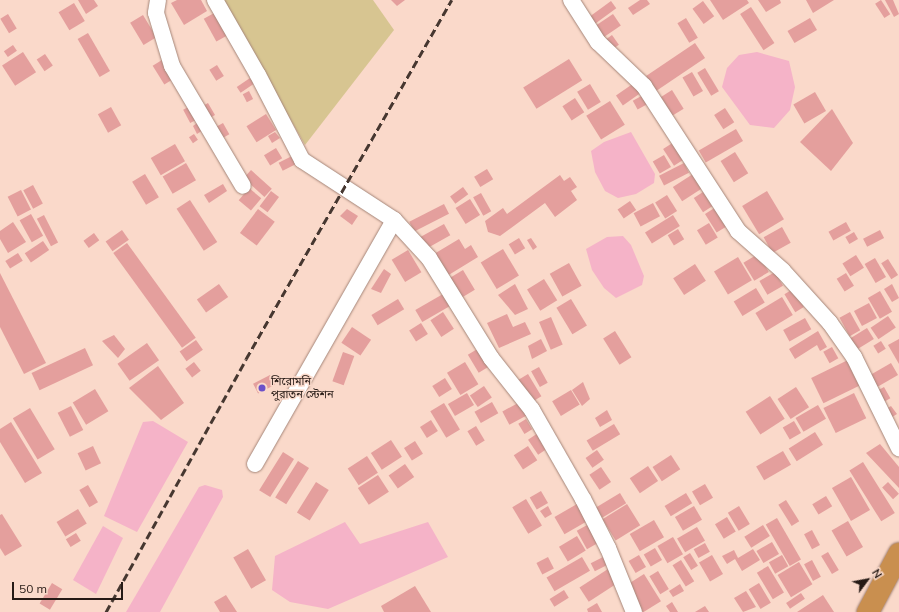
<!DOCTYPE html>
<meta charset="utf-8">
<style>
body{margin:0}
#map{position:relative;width:899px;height:612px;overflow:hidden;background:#fad9ca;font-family:Mulish,"Noto Sans Bengali",sans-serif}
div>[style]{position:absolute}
.green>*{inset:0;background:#d7c591}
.water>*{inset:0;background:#f5b3c8}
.building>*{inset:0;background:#e49f9d;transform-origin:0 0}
.roads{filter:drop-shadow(0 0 1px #a58679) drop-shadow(0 0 1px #a58679)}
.street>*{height:16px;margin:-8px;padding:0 8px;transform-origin:8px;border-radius:8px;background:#fff}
.highway>*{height:22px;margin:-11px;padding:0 11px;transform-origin:11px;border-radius:11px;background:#c98f4f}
.rail>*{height:3px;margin-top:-1.5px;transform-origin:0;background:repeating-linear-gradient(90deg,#463730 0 8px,transparent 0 12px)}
.dots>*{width:11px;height:11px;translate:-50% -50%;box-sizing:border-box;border:2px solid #fad9ca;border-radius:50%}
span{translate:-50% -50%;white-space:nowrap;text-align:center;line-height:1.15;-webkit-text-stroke:3px #fad9ca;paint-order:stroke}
.poi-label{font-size:11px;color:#261a15}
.left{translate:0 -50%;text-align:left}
.north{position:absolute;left:847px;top:560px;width:40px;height:40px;-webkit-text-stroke:3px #fad9ca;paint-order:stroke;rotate:58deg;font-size:11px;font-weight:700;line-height:16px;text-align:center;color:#261a15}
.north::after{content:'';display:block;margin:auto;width:14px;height:18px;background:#261a15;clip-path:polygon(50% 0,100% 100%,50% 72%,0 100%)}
.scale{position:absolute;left:12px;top:582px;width:111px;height:18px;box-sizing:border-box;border:2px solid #261a15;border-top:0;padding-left:5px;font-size:12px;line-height:14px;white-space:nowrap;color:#261a15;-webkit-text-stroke:3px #fad9ca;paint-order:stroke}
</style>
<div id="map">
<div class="green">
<i style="clip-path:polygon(222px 0,373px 0,394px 30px,305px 145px)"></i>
</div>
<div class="water">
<i style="clip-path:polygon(757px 52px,789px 61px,795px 87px,790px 110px,774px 128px,750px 125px,722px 87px,727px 68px,739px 55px)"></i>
<i style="clip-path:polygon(631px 132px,655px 174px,654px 183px,636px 194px,618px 198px,605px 191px,595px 172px,591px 151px,604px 142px)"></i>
<i style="clip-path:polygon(623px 236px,631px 245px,644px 276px,642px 285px,616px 298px,604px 288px,592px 270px,586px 249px,607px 237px)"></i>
<i style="clip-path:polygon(153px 421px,188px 442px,137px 532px,104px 516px,143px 422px)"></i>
<i style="clip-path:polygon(205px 485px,222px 490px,223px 497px,160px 612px,126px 612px,199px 487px)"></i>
<i style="clip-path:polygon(345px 522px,360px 544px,428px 522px,448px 557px,328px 609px,290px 602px,272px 590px,275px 556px)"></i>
<i style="clip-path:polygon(103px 526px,123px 538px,96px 594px,73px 580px)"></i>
</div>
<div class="building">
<i style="clip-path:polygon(78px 0,94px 0,98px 6px,86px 14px)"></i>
<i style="clip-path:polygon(177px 0,201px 0,207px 11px,184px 25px,171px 3px)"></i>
<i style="clip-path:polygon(391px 0,405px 0,397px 6px)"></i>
<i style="clip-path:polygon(640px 0,647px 0,650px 4px,633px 15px,628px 8px)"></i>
<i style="clip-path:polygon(710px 0,747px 0,749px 3px,723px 20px)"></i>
<i style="clip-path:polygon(758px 0,780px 0,781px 3px,766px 12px)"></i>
<i style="clip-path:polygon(806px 0,834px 0,813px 13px)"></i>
<i style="left:881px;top:0;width:17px;height:7px;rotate:57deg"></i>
<i style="clip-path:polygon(885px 0,893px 0,899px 14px,894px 17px)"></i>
<i style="left:611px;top:1px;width:9px;height:30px;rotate:54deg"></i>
<i style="left:703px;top:1px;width:19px;height:13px;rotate:54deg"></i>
<i style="left:74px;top:3px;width:21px;height:18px;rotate:59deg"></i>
<i style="left:751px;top:7px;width:43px;height:13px;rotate:57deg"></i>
<i style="left:216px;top:12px;width:26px;height:14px;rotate:61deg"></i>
<i style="left:8px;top:14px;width:17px;height:9px;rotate:59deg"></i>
<i style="left:613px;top:14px;width:14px;height:22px;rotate:56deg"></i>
<i style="left:143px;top:15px;width:26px;height:15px;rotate:59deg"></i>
<i style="left:686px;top:18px;width:23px;height:10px;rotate:59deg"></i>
<i style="left:810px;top:18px;width:14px;height:26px;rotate:60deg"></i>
<i style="left:88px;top:33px;width:44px;height:12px;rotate:60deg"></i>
<i style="left:612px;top:35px;width:12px;height:9px;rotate:55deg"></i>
<i style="left:695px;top:43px;width:18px;height:59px;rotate:56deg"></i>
<i style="left:13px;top:45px;width:7px;height:11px;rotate:56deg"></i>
<i style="left:23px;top:52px;width:24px;height:25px;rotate:57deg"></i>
<i style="left:45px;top:54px;width:14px;height:10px;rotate:56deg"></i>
<i style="left:569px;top:59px;width:25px;height:54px;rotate:58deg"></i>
<i style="left:162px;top:60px;width:22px;height:11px;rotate:58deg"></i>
<i style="left:217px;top:65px;width:13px;height:9px;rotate:58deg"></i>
<i style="left:705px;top:68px;width:27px;height:9px;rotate:59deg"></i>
<i style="left:692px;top:72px;width:22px;height:11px;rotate:60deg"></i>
<i style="left:250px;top:78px;width:7px;height:16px;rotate:56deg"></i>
<i style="left:634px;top:83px;width:12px;height:22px;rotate:55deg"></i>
<i style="left:590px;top:84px;width:21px;height:15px;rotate:59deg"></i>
<i style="left:672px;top:90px;width:22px;height:13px;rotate:58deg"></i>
<i style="left:249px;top:91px;width:9px;height:7px;rotate:63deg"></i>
<i style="left:815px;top:92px;width:22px;height:25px;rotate:60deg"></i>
<i style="left:645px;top:94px;width:10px;height:14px;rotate:61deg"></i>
<i style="left:575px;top:98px;width:17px;height:15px;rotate:57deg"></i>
<i style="left:610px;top:101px;width:28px;height:28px;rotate:58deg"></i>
<i style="left:208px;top:103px;width:14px;height:8px;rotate:60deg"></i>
<i style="left:192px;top:105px;width:15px;height:10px;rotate:62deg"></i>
<i style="left:111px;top:107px;width:21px;height:15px;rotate:61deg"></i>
<i style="left:725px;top:108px;width:17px;height:13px;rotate:57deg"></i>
<i style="clip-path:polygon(832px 109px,853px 143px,831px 171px,800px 142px)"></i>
<i style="left:266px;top:114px;width:19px;height:23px;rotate:58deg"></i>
<i style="clip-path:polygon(201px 120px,206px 128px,197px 134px,193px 126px)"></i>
<i style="left:223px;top:123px;width:13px;height:12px;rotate:61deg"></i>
<i style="left:736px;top:129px;width:14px;height:43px;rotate:60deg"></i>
<i style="clip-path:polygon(275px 132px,280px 138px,272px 143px,268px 136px)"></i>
<i style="left:194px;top:134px;width:7px;height:6px;rotate:56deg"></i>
<i style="left:674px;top:142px;width:20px;height:13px;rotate:57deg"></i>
<i style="left:175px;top:144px;width:20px;height:28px;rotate:60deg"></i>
<i style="left:276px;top:148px;width:12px;height:14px;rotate:59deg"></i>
<i style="left:735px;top:152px;width:25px;height:17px;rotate:58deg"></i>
<i style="left:664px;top:155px;width:14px;height:13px;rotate:60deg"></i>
<i style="left:292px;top:156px;width:9px;height:15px;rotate:63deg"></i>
<i style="left:186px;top:163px;width:20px;height:27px;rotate:60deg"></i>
<i style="left:684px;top:163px;width:11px;height:28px;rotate:63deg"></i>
<i style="left:487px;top:169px;width:12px;height:15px;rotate:59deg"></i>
<i style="left:251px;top:170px;width:28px;height:11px;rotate:42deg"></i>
<i style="left:145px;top:174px;width:27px;height:15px;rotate:59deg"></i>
<i style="left:693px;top:174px;width:17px;height:24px;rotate:57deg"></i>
<i style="clip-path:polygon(560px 175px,564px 181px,570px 177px,577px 187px,571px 191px,577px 200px,555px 217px,545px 203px,500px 236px,488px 232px,485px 221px,503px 208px,507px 214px)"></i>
<i style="clip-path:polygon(223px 184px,227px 191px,209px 203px,204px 195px)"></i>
<i style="left:33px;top:185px;width:21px;height:11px;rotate:62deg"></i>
<i style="left:463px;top:187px;width:9px;height:16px;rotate:54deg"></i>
<i style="left:249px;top:188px;width:16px;height:16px;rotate:40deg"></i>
<i style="left:21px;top:190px;width:22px;height:15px;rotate:63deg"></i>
<i style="left:271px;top:191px;width:10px;height:19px;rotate:37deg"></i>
<i style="left:767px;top:191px;width:33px;height:29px;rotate:59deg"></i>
<i style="left:703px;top:192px;width:17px;height:11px;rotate:57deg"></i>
<i style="left:481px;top:193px;width:21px;height:9px;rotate:61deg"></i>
<i style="left:667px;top:195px;width:19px;height:14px;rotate:58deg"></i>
<i style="left:470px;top:199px;width:19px;height:17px;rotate:58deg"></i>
<i style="left:190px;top:200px;width:50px;height:16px;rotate:57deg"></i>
<i style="left:630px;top:201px;width:11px;height:15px;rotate:56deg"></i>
<i style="left:653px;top:203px;width:15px;height:22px;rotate:62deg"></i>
<i style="left:444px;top:204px;width:11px;height:39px;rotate:63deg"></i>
<i style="left:716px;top:207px;width:22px;height:13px;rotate:58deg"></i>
<i style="left:258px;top:209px;width:21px;height:30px;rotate:37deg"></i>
<i style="clip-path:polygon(347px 209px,358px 216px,352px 225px,340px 216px)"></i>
<i style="left:31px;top:214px;width:25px;height:13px;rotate:61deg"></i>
<i style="left:44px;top:215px;width:31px;height:8px;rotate:63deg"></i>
<i style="left:673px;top:215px;width:13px;height:33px;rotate:58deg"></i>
<i style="clip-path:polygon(13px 222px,26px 242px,8px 253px,0 239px,0 231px)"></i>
<i style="left:846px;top:222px;width:10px;height:20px;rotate:61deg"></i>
<i style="left:709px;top:223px;width:17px;height:14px;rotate:59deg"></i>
<i style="left:444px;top:224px;width:13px;height:27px;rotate:61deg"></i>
<i style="left:782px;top:227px;width:18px;height:21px;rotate:61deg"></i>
<i style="left:678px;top:229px;width:12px;height:12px;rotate:59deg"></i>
<i style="left:122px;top:230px;width:12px;height:20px;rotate:55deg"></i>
<i style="left:880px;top:230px;width:9px;height:19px;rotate:63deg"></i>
<i style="left:854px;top:232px;width:8px;height:10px;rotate:60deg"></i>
<i style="left:94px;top:233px;width:9px;height:13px;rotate:54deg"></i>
<i style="left:519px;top:238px;width:12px;height:12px;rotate:59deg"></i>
<i style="clip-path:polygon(531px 238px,537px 247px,533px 250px,527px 240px)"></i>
<i style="clip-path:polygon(459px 239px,465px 249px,471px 245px,478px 257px,447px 276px,434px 254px)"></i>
<i style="left:43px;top:241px;width:11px;height:22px;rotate:56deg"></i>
<i style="left:127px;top:243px;width:117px;height:17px;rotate:54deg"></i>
<i style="left:503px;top:249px;width:31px;height:26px;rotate:59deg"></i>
<i style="left:408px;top:250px;width:26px;height:19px;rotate:59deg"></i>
<i style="left:18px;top:253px;width:9px;height:15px;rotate:58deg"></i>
<i style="left:758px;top:254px;width:21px;height:17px;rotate:59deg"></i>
<i style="left:856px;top:255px;width:15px;height:16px;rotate:58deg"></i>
<i style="left:738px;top:257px;width:27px;height:28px;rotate:59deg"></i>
<i style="left:875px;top:258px;width:22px;height:12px;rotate:60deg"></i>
<i style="left:888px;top:259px;width:19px;height:8px;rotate:58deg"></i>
<i style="left:569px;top:263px;width:26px;height:22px;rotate:61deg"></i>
<i style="left:695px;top:264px;width:20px;height:26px;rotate:57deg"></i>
<i style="clip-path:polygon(384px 269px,391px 274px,381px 293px,371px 289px)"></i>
<i style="left:463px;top:270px;width:23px;height:17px;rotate:59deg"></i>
<i style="left:775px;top:272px;width:16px;height:18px;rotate:60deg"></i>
<i style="clip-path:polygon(0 273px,46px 363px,24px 374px,0 327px)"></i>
<i style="left:846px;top:273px;width:15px;height:11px;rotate:58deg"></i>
<i style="left:544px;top:279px;width:25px;height:20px;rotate:58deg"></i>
<i style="left:219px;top:284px;width:16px;height:27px;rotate:55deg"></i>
<i style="clip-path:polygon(515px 284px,528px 309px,515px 315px,498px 295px)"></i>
<i style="clip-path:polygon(892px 284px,899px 298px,892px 302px,884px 289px)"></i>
<i style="left:756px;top:288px;width:17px;height:26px;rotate:59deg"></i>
<i style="left:793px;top:289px;width:21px;height:10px;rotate:59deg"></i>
<i style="left:880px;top:291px;width:24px;height:14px;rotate:60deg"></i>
<i style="left:443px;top:294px;width:14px;height:32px;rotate:60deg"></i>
<i style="left:782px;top:297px;width:21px;height:31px;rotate:59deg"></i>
<i style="left:398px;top:299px;width:12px;height:31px;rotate:59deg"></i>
<i style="left:571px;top:299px;width:31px;height:17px;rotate:59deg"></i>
<i style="left:869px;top:303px;width:17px;height:17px;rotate:62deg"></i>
<i style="left:443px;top:312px;width:20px;height:15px;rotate:57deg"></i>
<i style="left:850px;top:312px;width:21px;height:12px;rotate:61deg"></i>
<i style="clip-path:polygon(507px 314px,513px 327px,525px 322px,531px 334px,499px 348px,487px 323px)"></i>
<i style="left:888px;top:316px;width:14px;height:21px;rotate:56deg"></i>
<i style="left:551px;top:317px;width:30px;height:13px;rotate:67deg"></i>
<i style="left:805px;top:318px;width:13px;height:25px;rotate:61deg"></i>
<i style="left:421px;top:323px;width:13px;height:14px;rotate:58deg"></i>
<i style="left:352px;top:327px;width:23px;height:19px;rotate:34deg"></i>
<i style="left:867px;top:328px;width:13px;height:20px;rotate:58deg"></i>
<i style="left:615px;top:331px;width:31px;height:14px;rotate:58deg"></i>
<i style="clip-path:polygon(818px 331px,827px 347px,820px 351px,817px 345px,795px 359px,789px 349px)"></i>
<i style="clip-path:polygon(114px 335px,125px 349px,118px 358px,102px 341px)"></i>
<i style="clip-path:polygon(541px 339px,547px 351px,532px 359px,528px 346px)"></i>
<i style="clip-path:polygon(899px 339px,899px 364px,888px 345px)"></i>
<i style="left:196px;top:340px;width:12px;height:20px;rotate:55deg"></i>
<i style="left:881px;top:341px;width:9px;height:9px;rotate:58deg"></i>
<i style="left:147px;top:343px;width:21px;height:36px;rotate:55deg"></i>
<i style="left:832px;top:347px;width:13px;height:10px;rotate:61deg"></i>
<i style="left:85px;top:348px;width:19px;height:59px;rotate:65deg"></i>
<i style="left:479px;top:348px;width:21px;height:13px;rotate:59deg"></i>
<i style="left:343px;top:352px;width:12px;height:31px;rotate:20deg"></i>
<i style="left:848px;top:360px;width:28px;height:41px;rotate:64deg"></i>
<i style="left:194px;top:362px;width:11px;height:11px;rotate:52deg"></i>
<i style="left:465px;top:362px;width:26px;height:21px;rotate:59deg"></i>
<i style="left:891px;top:363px;width:14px;height:24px;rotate:60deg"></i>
<i style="clip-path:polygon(158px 366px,184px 403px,161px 420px,129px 388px)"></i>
<i style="left:539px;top:367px;width:18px;height:9px;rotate:61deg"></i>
<i style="left:528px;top:374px;width:26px;height:12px;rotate:59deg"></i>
<i style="left:270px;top:375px;width:11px;height:19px;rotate:63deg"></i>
<i style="left:445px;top:378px;width:13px;height:15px;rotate:58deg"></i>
<i style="clip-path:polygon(583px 382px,590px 399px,582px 406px,572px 390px)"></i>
<i style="left:484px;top:386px;width:14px;height:17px;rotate:56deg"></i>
<i style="left:796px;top:387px;width:24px;height:22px;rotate:57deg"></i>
<i style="left:884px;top:387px;width:13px;height:12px;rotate:61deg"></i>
<i style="left:95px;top:389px;width:26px;height:26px;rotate:59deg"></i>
<i style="left:571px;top:390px;width:17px;height:22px;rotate:59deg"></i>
<i style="left:467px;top:393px;width:14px;height:22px;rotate:60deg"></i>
<i style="left:854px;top:393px;width:28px;height:34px;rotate:64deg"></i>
<i style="left:770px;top:396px;width:27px;height:29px;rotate:57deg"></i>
<i style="left:492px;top:402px;width:13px;height:20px;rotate:61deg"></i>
<i style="left:520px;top:402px;width:15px;height:20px;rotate:62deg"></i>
<i style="left:444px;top:403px;width:31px;height:16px;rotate:59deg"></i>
<i style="left:818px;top:405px;width:16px;height:26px;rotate:60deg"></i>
<i style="left:71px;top:406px;width:27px;height:15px;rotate:63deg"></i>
<i style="clip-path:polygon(891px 406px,897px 414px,889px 419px,883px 411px)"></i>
<i style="left:30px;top:408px;width:48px;height:20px;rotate:59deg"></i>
<i style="clip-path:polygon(607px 410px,612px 420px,600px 427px,595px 418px)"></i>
<i style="left:526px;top:419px;width:12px;height:9px;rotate:59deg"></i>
<i style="left:431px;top:420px;width:13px;height:13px;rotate:58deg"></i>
<i style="left:794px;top:421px;width:14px;height:13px;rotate:60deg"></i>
<i style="clip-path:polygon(11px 422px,42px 473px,25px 483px,0 442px,0 429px)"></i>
<i style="left:614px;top:424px;width:12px;height:32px;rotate:59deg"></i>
<i style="left:476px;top:426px;width:17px;height:10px;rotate:59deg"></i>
<i style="left:815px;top:432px;width:15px;height:31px;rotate:58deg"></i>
<i style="left:538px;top:433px;width:18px;height:12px;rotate:56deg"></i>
<i style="left:391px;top:440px;width:20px;height:24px;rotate:57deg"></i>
<i style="left:415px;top:441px;width:15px;height:13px;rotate:58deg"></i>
<i style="clip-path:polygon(880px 444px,899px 467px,899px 488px,866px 453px)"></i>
<i style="left:93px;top:446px;width:19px;height:17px;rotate:65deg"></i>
<i style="left:528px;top:446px;width:17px;height:17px;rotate:57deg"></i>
<i style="left:597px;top:450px;width:12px;height:14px;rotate:55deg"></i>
<i style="left:783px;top:451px;width:16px;height:31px;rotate:60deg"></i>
<i style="left:283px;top:452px;width:13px;height:45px;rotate:32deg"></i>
<i style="left:671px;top:455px;width:17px;height:22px;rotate:57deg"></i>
<i style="left:367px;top:456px;width:20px;height:23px;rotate:57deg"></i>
<i style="left:298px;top:461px;width:13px;height:43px;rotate:32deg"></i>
<i style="left:863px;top:462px;width:60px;height:16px;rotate:58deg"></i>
<i style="left:405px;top:464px;width:16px;height:20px;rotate:55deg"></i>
<i style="left:648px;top:466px;width:18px;height:22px;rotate:56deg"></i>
<i style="left:601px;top:467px;width:18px;height:14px;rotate:56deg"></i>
<i style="left:378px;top:475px;width:20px;height:24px;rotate:57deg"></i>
<i style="left:851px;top:477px;width:38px;height:22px;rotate:60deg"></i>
<i style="left:316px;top:482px;width:15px;height:36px;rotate:32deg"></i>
<i style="left:888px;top:482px;width:16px;height:8px;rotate:47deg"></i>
<i style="left:705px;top:484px;width:16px;height:15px;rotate:60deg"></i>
<i style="left:88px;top:485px;width:20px;height:10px;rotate:60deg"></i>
<i style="left:541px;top:491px;width:14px;height:13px;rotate:60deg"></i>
<i style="left:620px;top:493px;width:12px;height:28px;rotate:59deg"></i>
<i style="left:686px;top:493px;width:12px;height:25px;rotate:59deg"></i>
<i style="left:826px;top:496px;width:12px;height:16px;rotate:59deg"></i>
<i style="left:526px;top:499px;width:31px;height:16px;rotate:59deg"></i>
<i style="left:786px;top:500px;width:25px;height:9px;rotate:58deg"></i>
<i style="left:577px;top:504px;width:20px;height:26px;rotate:60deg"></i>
<i style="left:627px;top:504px;width:25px;height:29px;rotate:58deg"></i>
<i style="clip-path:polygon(548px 506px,552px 514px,545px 518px,540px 511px)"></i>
<i style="left:694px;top:506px;width:16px;height:22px;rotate:60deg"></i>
<i style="left:739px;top:506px;width:21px;height:13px;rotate:59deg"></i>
<i style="left:78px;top:509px;width:17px;height:25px;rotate:59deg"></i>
<i style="clip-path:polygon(2px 514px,22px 546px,5px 556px,0 548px,0 515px)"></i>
<i style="left:727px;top:517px;width:17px;height:14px;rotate:59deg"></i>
<i style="left:777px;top:518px;width:48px;height:13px;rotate:60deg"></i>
<i style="left:654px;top:520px;width:20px;height:28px;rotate:60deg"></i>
<i style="left:848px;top:521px;width:30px;height:19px;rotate:60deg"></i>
<i style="left:589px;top:524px;width:21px;height:14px;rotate:61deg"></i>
<i style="left:763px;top:525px;width:13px;height:22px;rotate:58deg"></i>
<i style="left:697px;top:527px;width:16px;height:23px;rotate:60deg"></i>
<i style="left:812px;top:530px;width:17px;height:9px;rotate:62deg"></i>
<i style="left:76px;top:533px;width:9px;height:12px;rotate:58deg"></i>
<i style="left:577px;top:536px;width:17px;height:21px;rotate:59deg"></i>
<i style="left:673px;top:537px;width:20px;height:18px;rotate:60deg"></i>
<i style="left:772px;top:542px;width:14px;height:18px;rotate:60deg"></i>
<i style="left:705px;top:543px;width:10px;height:13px;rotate:61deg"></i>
<i style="left:655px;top:548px;width:14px;height:13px;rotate:60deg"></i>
<i style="left:248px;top:549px;width:36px;height:17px;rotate:60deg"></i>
<i style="clip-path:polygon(753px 549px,760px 560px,742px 571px,735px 559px,727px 564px,722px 556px,734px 550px,738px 558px)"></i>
<i style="left:828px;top:552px;width:21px;height:8px;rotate:59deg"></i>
<i style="left:690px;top:553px;width:15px;height:8px;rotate:58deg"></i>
<i style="left:639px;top:555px;width:14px;height:12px;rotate:60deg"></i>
<i style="left:712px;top:555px;width:22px;height:15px;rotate:60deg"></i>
<i style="left:782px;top:555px;width:13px;height:15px;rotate:61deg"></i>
<i style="left:605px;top:556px;width:9px;height:16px;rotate:63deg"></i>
<i style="left:548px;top:557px;width:13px;height:13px;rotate:63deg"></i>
<i style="left:582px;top:557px;width:16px;height:41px;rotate:60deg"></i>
<i style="left:681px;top:560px;width:25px;height:10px;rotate:58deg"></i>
<i style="left:812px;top:560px;width:19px;height:9px;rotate:62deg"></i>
<i style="left:799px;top:562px;width:26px;height:25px;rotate:59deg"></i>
<i style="left:768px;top:566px;width:31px;height:13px;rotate:59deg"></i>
<i style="left:608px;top:569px;width:17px;height:34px;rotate:57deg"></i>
<i style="left:658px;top:571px;width:21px;height:10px;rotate:59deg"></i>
<i style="left:644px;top:574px;width:32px;height:21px;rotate:58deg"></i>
<i style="left:52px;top:583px;width:12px;height:24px;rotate:31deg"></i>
<i style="left:759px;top:583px;width:23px;height:12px;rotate:59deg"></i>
<i style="clip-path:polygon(680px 584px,684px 591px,673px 597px,669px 591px)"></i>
<i style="clip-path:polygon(415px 586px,431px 612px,384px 612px,381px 606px)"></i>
<i style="left:564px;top:590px;width:9px;height:17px;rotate:58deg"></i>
<i style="clip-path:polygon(746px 591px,756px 607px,743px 612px,734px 598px)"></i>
<i style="left:801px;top:593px;width:7px;height:18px;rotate:56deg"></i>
<i style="clip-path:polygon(226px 595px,237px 612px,220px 612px,214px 602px)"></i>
<i style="clip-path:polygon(823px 595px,834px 612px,797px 612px)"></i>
<i style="clip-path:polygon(672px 602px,678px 612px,670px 612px,666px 606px)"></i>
<i style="clip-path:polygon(597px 603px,602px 612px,588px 612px,587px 609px)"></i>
<i style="clip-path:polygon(705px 606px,709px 612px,695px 612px)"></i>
</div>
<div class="roads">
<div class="street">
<i style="left:158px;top:0;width:13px;rotate:99deg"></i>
<i style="left:156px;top:13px;width:55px;rotate:73.2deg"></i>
<i style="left:172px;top:66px;width:139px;rotate:59.4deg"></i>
<i style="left:215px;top:0;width:86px;rotate:60.2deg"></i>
<i style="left:258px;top:75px;width:96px;rotate:62.6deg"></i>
<i style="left:302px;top:160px;width:110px;rotate:33.1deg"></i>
<i style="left:394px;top:220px;width:52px;rotate:47.4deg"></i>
<i style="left:429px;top:258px;width:118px;rotate:58.2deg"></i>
<i style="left:491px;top:358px;width:66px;rotate:51.7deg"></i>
<i style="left:532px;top:410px;width:103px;rotate:60.2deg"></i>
<i style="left:583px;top:499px;width:55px;rotate:63deg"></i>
<i style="left:608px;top:548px;width:69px;rotate:67.9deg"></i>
<i style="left:571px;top:0;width:50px;rotate:57.3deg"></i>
<i style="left:598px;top:42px;width:64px;rotate:43.7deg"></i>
<i style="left:644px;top:86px;width:173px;rotate:57deg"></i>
<i style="left:738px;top:231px;width:60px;rotate:41.6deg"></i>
<i style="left:783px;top:271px;width:70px;rotate:47.9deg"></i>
<i style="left:830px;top:323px;width:42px;rotate:54.8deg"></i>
<i style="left:854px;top:357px;width:102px;rotate:63.7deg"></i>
<i style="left:255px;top:464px;width:281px;rotate:-60.3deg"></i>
</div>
<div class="highway">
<i style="left:868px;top:612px;width:66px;rotate:-61.9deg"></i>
</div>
</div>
<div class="rail">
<i style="left:106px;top:612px;width:289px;rotate:-61deg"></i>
<i style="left:246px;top:359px;width:414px;rotate:-60.2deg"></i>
</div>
<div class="dots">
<i style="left:262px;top:388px;background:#6c50c9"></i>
</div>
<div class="poi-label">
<span class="left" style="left:271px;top:388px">শিরোমনি<br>পুরাতন স্টেশন</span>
</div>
<div class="north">N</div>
<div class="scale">50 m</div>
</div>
